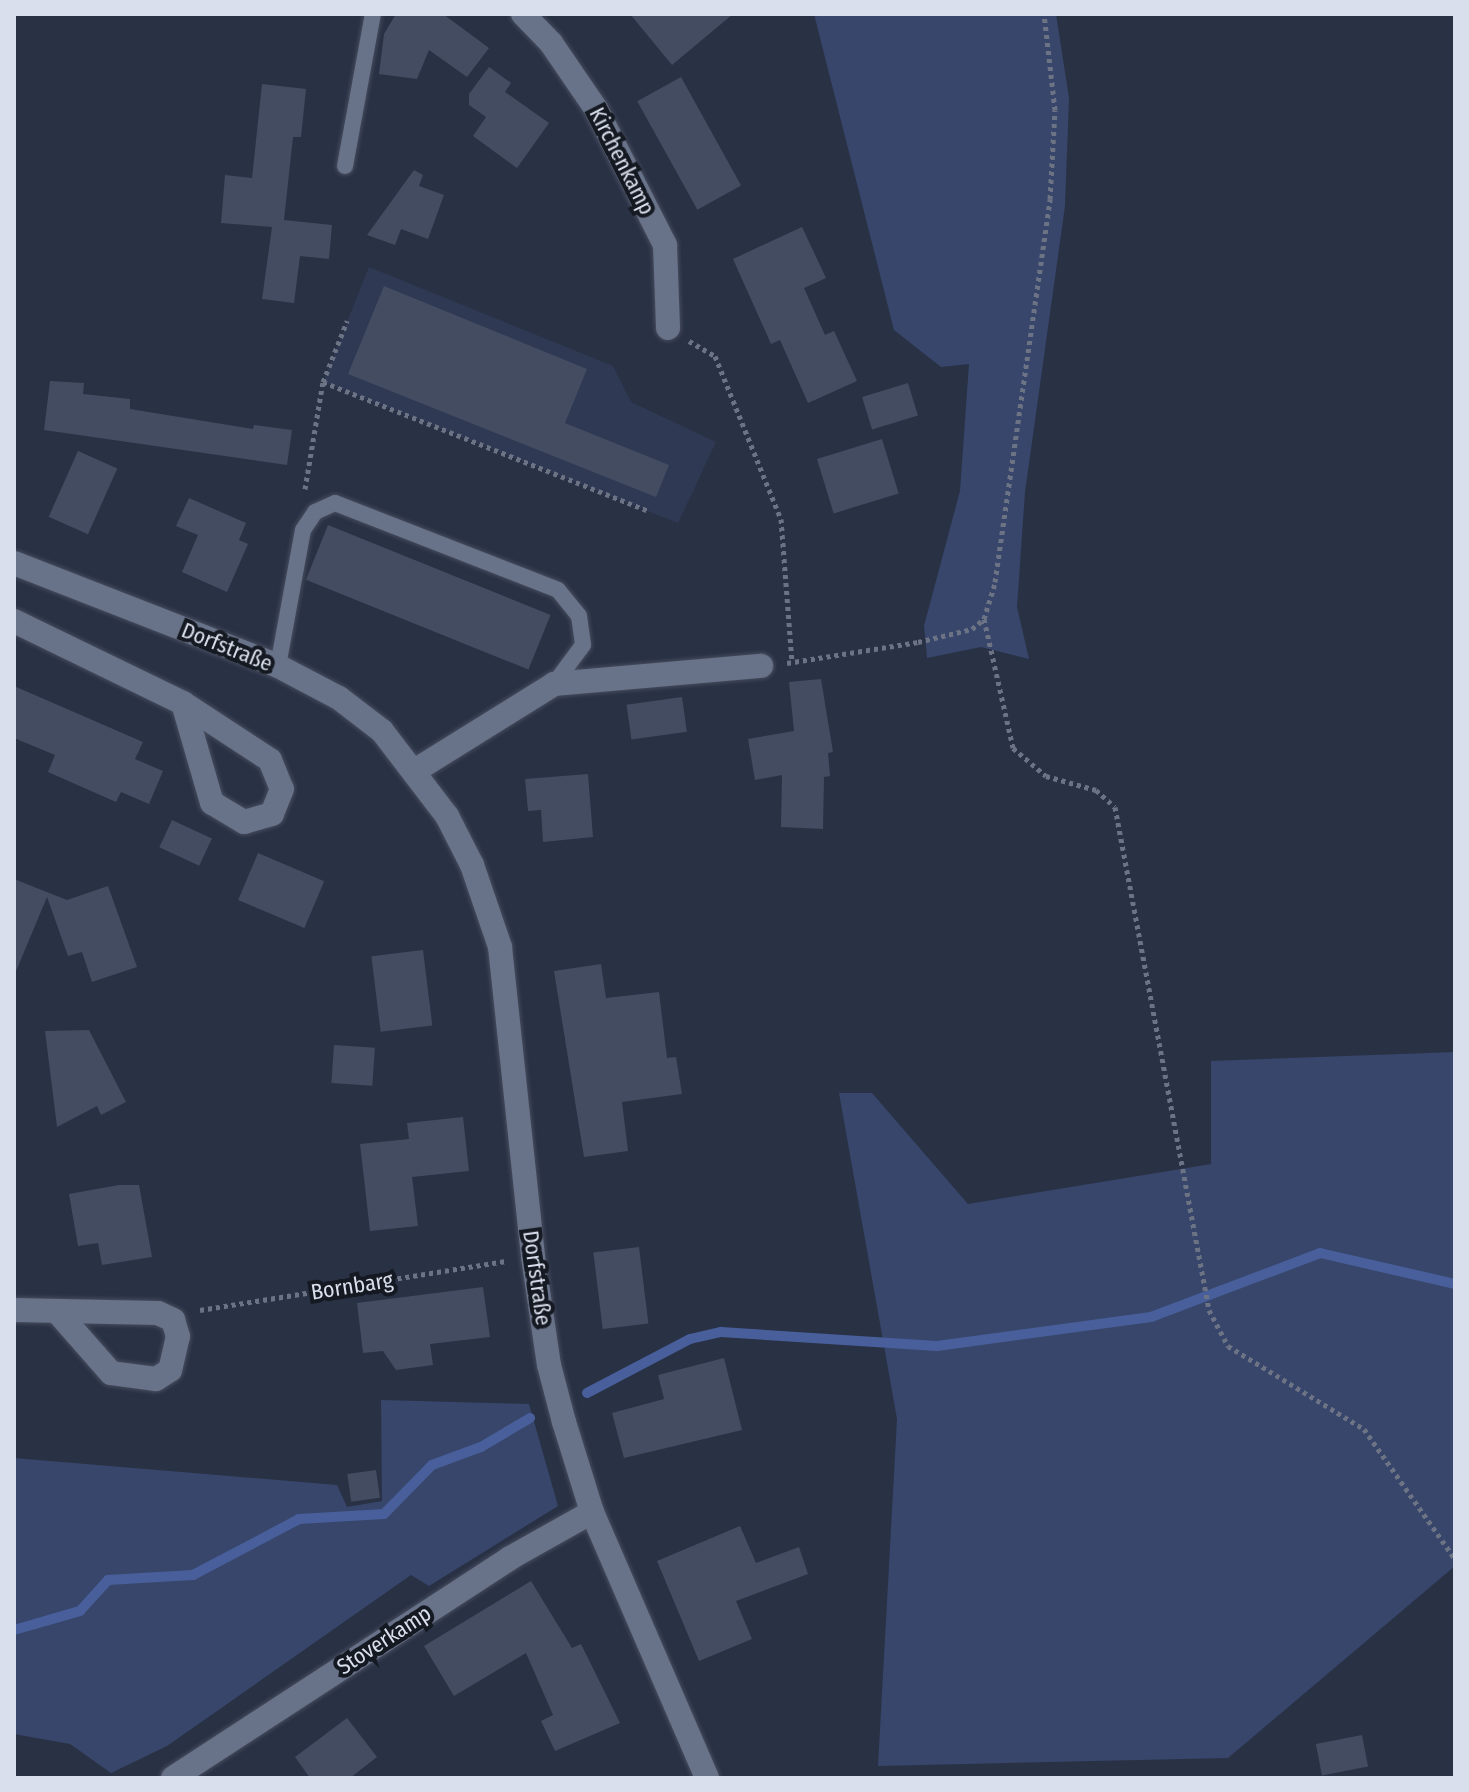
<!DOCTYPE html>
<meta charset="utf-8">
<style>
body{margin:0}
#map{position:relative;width:1469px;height:1792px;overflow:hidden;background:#293145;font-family:"Fira Sans Condensed",sans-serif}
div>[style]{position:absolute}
.built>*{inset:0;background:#2f3953}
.green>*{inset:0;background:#37466a}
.stream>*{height:10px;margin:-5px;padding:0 5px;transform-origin:5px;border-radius:5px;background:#485f9b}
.building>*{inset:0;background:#444c62;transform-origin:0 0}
.path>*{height:5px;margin-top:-2.5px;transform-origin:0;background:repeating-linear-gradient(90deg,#6c7384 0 4px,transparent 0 8px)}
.roads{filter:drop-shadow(0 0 2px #464c5d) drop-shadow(0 0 2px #464c5d)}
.service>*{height:16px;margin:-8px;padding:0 8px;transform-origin:8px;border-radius:8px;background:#687289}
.minor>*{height:24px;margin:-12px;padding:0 12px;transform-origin:12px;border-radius:12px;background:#687289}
span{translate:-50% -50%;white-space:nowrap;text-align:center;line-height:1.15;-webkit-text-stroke:8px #151922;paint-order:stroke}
.street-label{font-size:22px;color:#d9dfec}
.frame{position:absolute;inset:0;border:16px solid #d9dfec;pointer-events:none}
</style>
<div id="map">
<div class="built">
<i style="clip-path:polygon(369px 267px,613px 366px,631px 402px,716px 442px,678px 523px,323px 382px)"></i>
</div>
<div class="green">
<i style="clip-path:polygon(814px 14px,1056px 14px,1069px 98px,1065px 206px,1025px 492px,1017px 607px,1029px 659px,981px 647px,927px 658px,924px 626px,960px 491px,969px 364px,941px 367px,894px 330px)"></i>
<i style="clip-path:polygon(1455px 1052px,1455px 1566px,1228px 1758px,878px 1766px,897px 1419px,839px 1093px,872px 1093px,968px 1204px,1211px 1164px,1211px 1061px)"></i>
<i style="clip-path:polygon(381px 1400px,529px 1404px,558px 1506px,429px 1586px,411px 1575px,167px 1746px,111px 1773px,70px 1744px,14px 1734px,14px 1458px,337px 1485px,347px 1507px,382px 1501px)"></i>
</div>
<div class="stream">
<i style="left:587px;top:1393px;width:116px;rotate:-27.7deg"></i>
<i style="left:690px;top:1339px;width:32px;rotate:-13deg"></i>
<i style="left:721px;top:1332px;width:216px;rotate:3.7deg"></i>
<i style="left:937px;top:1346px;width:216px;rotate:-7.7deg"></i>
<i style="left:1151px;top:1317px;width:181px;rotate:-20.7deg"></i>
<i style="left:1320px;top:1253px;width:139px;rotate:12.9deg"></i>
<i style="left:14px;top:1630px;width:69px;rotate:-16.1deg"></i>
<i style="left:80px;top:1611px;width:42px;rotate:-47.9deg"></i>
<i style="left:108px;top:1580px;width:85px;rotate:-3.4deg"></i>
<i style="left:193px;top:1575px;width:120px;rotate:-27.8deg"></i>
<i style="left:299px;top:1519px;width:85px;rotate:-3.4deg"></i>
<i style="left:384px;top:1514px;width:69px;rotate:-45.6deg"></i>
<i style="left:432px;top:1465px;width:52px;rotate:-20.2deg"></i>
<i style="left:481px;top:1447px;width:57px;rotate:-30.6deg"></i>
</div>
<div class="building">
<i style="clip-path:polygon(396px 14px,443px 14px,489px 48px,467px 77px,429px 50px,417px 79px,379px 74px,384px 34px)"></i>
<i style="clip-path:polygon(630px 14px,733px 14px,672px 65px)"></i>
<i style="clip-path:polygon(489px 67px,511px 83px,505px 92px,549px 123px,517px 168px,473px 136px,486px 117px,469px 105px,469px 94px)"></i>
<i style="left:681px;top:77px;width:124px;height:50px;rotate:61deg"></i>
<i style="clip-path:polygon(262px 84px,306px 89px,301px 137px,293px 137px,284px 220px,332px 225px,329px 259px,300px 256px,294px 303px,262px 299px,272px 227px,221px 223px,225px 175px,252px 178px)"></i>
<i style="clip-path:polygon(414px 170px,423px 175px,419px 186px,444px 195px,428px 239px,401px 229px,395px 245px,367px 235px)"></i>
<i style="clip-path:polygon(802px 227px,826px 278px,804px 288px,825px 335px,834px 331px,857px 381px,808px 403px,780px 340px,771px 344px,733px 259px)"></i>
<i style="clip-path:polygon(384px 286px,587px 369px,565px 423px,669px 465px,656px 497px,348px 374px)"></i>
<i style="clip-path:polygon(50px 381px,84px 383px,83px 394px,130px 399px,130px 409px,253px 429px,254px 425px,292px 430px,287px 465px,44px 430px)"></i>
<i style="left:908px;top:383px;width:34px;height:48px;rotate:73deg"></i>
<i style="left:882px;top:439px;width:57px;height:68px;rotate:73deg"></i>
<i style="left:78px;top:451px;width:43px;height:72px;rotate:24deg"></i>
<i style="clip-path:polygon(189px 498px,246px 523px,239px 540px,248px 544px,227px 592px,182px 572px,198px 535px,176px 526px)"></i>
<i style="left:328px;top:525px;width:240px;height:59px;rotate:22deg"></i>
<i style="clip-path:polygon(821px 679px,833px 752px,828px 753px,830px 776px,824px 777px,823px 829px,781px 827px,782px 775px,755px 780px,748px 739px,794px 731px,789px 682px)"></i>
<i style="clip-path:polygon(14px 686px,143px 742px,135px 759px,163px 771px,149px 804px,121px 792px,116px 802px,48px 772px,55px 755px,14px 738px)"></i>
<i style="left:682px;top:697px;width:35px;height:56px;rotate:82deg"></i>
<i style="clip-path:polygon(588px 774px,593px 837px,543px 842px,541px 810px,528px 811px,525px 779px)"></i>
<i style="left:172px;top:820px;width:44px;height:30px;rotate:25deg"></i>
<i style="left:258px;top:853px;width:72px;height:51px;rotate:23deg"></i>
<i style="clip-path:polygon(14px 879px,67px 900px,108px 886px,137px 967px,92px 982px,82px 952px,68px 956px,47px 897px,14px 976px)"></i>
<i style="left:423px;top:950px;width:76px;height:52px;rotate:83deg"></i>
<i style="clip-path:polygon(601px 964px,606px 998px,659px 992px,667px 1058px,676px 1057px,682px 1094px,622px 1102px,628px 1151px,584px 1157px,554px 971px)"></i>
<i style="clip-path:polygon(89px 1030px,126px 1102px,101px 1115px,97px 1106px,57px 1127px,45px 1031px)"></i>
<i style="left:334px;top:1045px;width:41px;height:38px;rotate:4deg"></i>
<i style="clip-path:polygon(463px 1117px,469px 1171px,412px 1177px,418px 1226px,370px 1231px,360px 1144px,409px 1139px,407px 1123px)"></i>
<i style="clip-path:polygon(119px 1185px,139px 1185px,152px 1257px,102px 1265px,98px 1243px,78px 1246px,69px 1194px)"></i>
<i style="left:639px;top:1247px;width:77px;height:46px;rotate:83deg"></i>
<i style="clip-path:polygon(483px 1287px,490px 1337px,430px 1344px,433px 1365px,396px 1370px,383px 1351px,363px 1353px,357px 1303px)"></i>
<i style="clip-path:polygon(724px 1358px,742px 1430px,624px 1458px,612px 1413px,664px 1399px,658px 1375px)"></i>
<i style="left:376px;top:1470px;width:28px;height:29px;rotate:82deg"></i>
<i style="clip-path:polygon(740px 1526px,756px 1563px,799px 1547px,808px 1574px,736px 1601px,752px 1639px,699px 1661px,657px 1561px)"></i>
<i style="clip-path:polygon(531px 1581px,572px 1648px,581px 1644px,620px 1723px,555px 1751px,541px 1721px,553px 1715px,526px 1653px,454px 1696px,424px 1646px)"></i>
<i style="clip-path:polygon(347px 1718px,377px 1757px,350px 1778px,310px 1778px,295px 1757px)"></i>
<i style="left:1362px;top:1735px;width:32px;height:47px;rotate:79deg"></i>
</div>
<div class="path">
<i style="left:689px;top:341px;width:30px;rotate:30deg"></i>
<i style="left:715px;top:356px;width:176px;rotate:68deg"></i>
<i style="left:781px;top:519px;width:143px;rotate:85.6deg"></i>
<i style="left:323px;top:382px;width:351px;rotate:21.6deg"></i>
<i style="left:305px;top:489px;width:109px;rotate:-80.5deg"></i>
<i style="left:323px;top:382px;width:66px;rotate:-68.5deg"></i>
<i style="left:984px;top:619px;width:132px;rotate:77.3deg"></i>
<i style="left:1013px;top:748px;width:43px;rotate:40.3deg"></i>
<i style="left:1046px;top:776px;width:52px;rotate:15.6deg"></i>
<i style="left:1096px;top:790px;width:25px;rotate:42deg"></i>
<i style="left:1115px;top:807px;width:512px;rotate:79.41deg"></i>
<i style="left:1209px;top:1310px;width:41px;rotate:62.2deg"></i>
<i style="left:1228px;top:1346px;width:159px;rotate:31.4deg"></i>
<i style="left:1364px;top:1429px;width:159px;rotate:55deg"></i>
<i style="left:787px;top:663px;width:133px;rotate:-9.1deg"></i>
<i style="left:918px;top:642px;width:56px;rotate:-13.5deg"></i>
<i style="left:972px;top:629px;width:16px;rotate:-40deg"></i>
<i style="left:984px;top:619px;width:39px;rotate:-73deg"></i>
<i style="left:995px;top:582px;width:387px;rotate:-81.8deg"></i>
<i style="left:1050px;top:199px;width:89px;rotate:-86.8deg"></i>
<i style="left:1055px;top:110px;width:97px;rotate:-96.5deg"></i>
<i style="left:200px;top:1310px;width:310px;rotate:-9.1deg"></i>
</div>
<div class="roads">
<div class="service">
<i style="left:345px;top:166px;width:155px;rotate:-79.6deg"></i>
<i style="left:278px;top:666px;width:138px;rotate:-79.6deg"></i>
<i style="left:303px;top:530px;width:22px;rotate:-56deg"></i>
<i style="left:315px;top:512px;width:22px;rotate:-24deg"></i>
<i style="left:335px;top:503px;width:239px;rotate:21.3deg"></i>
<i style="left:558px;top:590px;width:33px;rotate:51deg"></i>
<i style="left:579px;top:616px;width:29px;rotate:82deg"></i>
<i style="left:583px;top:645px;width:49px;rotate:126.6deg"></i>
</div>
<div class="minor">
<i style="left:523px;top:14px;width:40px;rotate:46deg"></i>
<i style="left:551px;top:43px;width:80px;rotate:55.7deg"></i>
<i style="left:596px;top:109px;width:153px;rotate:63.1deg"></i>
<i style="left:665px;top:245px;width:83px;rotate:87.9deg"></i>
<i style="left:14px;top:563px;width:283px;rotate:21.3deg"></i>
<i style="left:278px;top:666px;width:69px;rotate:27.7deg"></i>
<i style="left:339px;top:698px;width:54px;rotate:37.5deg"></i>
<i style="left:382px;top:731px;width:107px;rotate:52.6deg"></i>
<i style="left:447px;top:816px;width:55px;rotate:63deg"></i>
<i style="left:472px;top:865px;width:87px;rotate:71.1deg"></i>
<i style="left:500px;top:947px;width:312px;rotate:83.9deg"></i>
<i style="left:533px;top:1257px;width:109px;rotate:81.6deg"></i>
<i style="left:549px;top:1365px;width:59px;rotate:75.3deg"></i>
<i style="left:564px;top:1422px;width:94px;rotate:72.7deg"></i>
<i style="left:592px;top:1512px;width:290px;rotate:66.6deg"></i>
<i style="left:14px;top:621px;width:188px;rotate:25.9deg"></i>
<i style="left:183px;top:703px;width:104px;rotate:33.2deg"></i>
<i style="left:270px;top:760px;width:31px;rotate:68deg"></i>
<i style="left:282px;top:789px;width:27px;rotate:112deg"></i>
<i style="left:272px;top:814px;width:29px;rotate:164deg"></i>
<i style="left:244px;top:822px;width:37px;rotate:-149deg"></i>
<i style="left:212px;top:803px;width:104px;rotate:-106.2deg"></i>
<i style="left:416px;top:770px;width:163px;rotate:-31.9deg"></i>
<i style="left:554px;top:684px;width:208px;rotate:-5deg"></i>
<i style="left:14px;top:1310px;width:144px;rotate:1.2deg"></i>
<i style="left:158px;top:1313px;width:17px;rotate:25deg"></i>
<i style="left:173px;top:1320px;width:17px;rotate:73deg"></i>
<i style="left:178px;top:1336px;width:35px;rotate:103deg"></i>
<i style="left:170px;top:1370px;width:17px;rotate:147deg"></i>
<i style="left:156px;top:1379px;width:45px;rotate:-172.4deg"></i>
<i style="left:111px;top:1373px;width:77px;rotate:-131.3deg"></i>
<i style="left:173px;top:1778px;width:402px;rotate:-33.1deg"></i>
<i style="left:510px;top:1558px;width:94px;rotate:-29.3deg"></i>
</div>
</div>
<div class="street-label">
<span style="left:622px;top:161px;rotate:63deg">Kirchenkamp</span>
<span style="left:227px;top:647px;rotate:22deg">Dorfstraße</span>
<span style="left:537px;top:1278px;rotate:82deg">Dorfstraße</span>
<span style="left:352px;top:1286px;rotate:-9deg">Bornbarg</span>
<span style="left:384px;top:1640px;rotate:-33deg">Stoverkamp</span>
</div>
<div class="frame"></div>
</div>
